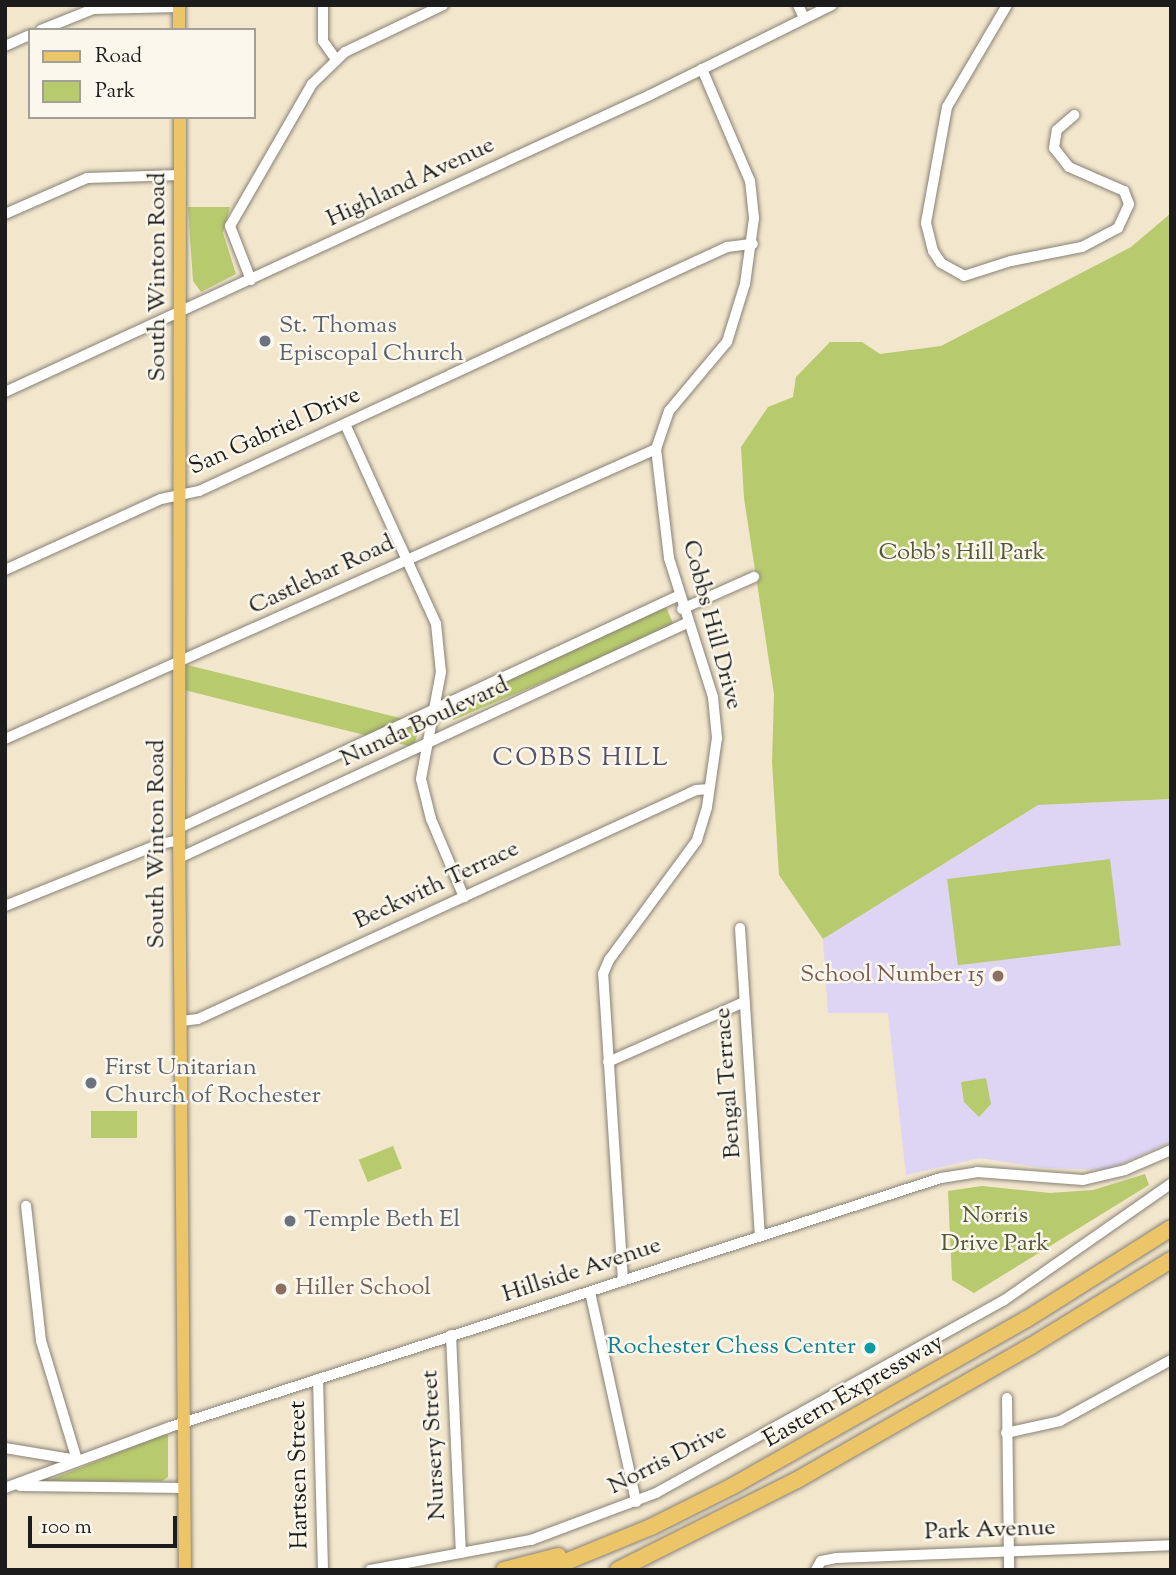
<!DOCTYPE html>
<style>
body{margin:0}
#map{position:relative;width:1176px;height:1575px;overflow:hidden;background:#f2e6cd;font-family:"Sorts Mill Goudy",serif}
div>[style]{position:absolute}
.built>*{inset:0;background:#ded5f5}
.green>*{inset:0;background:#b8ca6e;transform-origin:0 0}
.roads{filter:drop-shadow(0 0 2px #878174) drop-shadow(0 0 2px #878174)}
.minor>*{height:10px;margin:-5px;padding:0 5px;transform-origin:5px;border-radius:5px;background:#fff}
.major>*{height:12px;margin:-6px;padding:0 6px;transform-origin:6px;border-radius:6px;background:#edc569}
.highway>*{height:16px;margin:-8px;padding:0 8px;transform-origin:8px;border-radius:8px;background:#edc569}
.dots>*{width:19px;height:19px;translate:-50% -50%;box-sizing:border-box;border:4px solid #fbf7ec;border-radius:50%}
span{translate:-50% -50%;white-space:nowrap;text-align:center;line-height:1.15;-webkit-text-stroke:5px #fbf7ec;paint-order:stroke}
.street-label{font-size:24px;color:#1c1c1c}
.worship-label{font-size:24px;color:#5b616d}
.left{translate:0 -50%;text-align:left}
.park-label{font-size:24px;color:#535939}
.education-label{font-size:24px;color:#785e54}
.right{translate:-100% -50%;text-align:right}
.culture-label{font-size:24px;color:#0d838f}
.neighbourhood-label{font-size:26px;color:#575069;letter-spacing:2px}
.frame{position:absolute;inset:0;border:7px solid #1c1c1c;pointer-events:none}
.legend{position:absolute;left:28px;top:28px;width:228px;height:91px;box-sizing:border-box;background:#fbf7ec;border:2px solid #a29f99;margin:0;padding:9px 12px;list-style:none;font-size:21px;color:#1c1c1c}
.legend li{display:flex;align-items:center;gap:14px;height:35px}
.legend b{width:35px;border:2px solid #a29f99}
.scale{position:absolute;left:28px;top:1516px;width:149px;height:32px;box-sizing:border-box;border:4px solid #1c1c1c;border-top:0;padding-left:9px;font-size:21px;line-height:24px;white-space:nowrap;color:#1c1c1c;-webkit-text-stroke:5px #fbf7ec;paint-order:stroke}
</style>
<div id="map">
<div class="built">
<i style="clip-path:polygon(1171px 799px,1171px 1142px,1107px 1170px,1044px 1168px,980px 1158px,906px 1175px,888px 1013px,828px 1013px,823px 939px,1038px 805px)"></i>
</div>
<div class="green">
<i style="clip-path:polygon(188px 207px,230px 207px,223px 233px,236px 274px,201px 292px,193px 281px)"></i>
<i style="clip-path:polygon(1171px 213px,1171px 799px,1038px 805px,823px 939px,779px 875px,772px 762px,774px 694px,744px 498px,741px 447px,768px 407px,793px 397px,796px 377px,830px 342px,862px 342px,880px 354px,941px 346px,1131px 247px)"></i>
<i style="left:666px;top:607px;width:21px;height:240px;rotate:67deg"></i>
<i style="left:420px;top:723px;width:25px;height:247px;rotate:104deg"></i>
<i style="left:1110px;top:859px;width:87px;height:164px;rotate:83deg"></i>
<i style="clip-path:polygon(986px 1078px,991px 1104px,979px 1117px,964px 1102px,961px 1082px)"></i>
<i style="left:91px;top:1111px;width:46px;height:27px"></i>
<i style="left:393px;top:1146px;width:24px;height:37px;rotate:68deg"></i>
<i style="clip-path:polygon(1145px 1174px,1149px 1185px,974px 1293px,952px 1280px,948px 1191px,982px 1186px,1050px 1193px,1093px 1190px)"></i>
<i style="clip-path:polygon(164px 1434px,168px 1435px,168px 1477px,162px 1481px,45px 1482px)"></i>
</div>
<div class="roads">
<div class="minor">
<i style="left:323px;top:5px;width:36px;rotate:90deg"></i>
<i style="left:323px;top:41px;width:21px;rotate:55deg"></i>
<i style="left:798px;top:5px;width:14px;rotate:65deg"></i>
<i style="left:1007px;top:5px;width:118px;rotate:120.5deg"></i>
<i style="left:947px;top:107px;width:118px;rotate:100.3deg"></i>
<i style="left:926px;top:223px;width:29px;rotate:76deg"></i>
<i style="left:933px;top:251px;width:14px;rotate:56deg"></i>
<i style="left:941px;top:263px;width:26px;rotate:29deg"></i>
<i style="left:964px;top:276px;width:49px;rotate:-17.7deg"></i>
<i style="left:1011px;top:261px;width:72px;rotate:-11.2deg"></i>
<i style="left:1082px;top:247px;width:41px;rotate:-27.8deg"></i>
<i style="left:1118px;top:228px;width:26px;rotate:-65deg"></i>
<i style="left:1129px;top:204px;width:14px;rotate:-111deg"></i>
<i style="left:1124px;top:191px;width:60px;rotate:-156.4deg"></i>
<i style="left:1069px;top:167px;width:24px;rotate:-128deg"></i>
<i style="left:1054px;top:148px;width:18px;rotate:-81deg"></i>
<i style="left:1057px;top:130px;width:23px;rotate:-41deg"></i>
<i style="left:41px;top:30px;width:56px;rotate:-22deg"></i>
<i style="left:93px;top:9px;width:86px;rotate:-1.3deg"></i>
<i style="left:5px;top:46px;width:27px;rotate:-24deg"></i>
<i style="left:5px;top:214px;width:90px;rotate:-23.7deg"></i>
<i style="left:87px;top:178px;width:93px;rotate:-1.8deg"></i>
<i style="left:251px;top:280px;width:58px;rotate:-111.3deg"></i>
<i style="left:230px;top:226px;width:164px;rotate:-60deg"></i>
<i style="left:312px;top:84px;width:46px;rotate:-44.1deg"></i>
<i style="left:345px;top:52px;width:109px;rotate:-25.6deg"></i>
<i style="left:5px;top:392px;width:710px;rotate:-24.72deg"></i>
<i style="left:650px;top:95px;width:203px;rotate:-26.3deg"></i>
<i style="left:345px;top:424px;width:220px;rotate:65.5deg"></i>
<i style="left:436px;top:624px;width:48px;rotate:84.1deg"></i>
<i style="left:441px;top:672px;width:109px;rotate:100.6deg"></i>
<i style="left:421px;top:779px;width:41px;rotate:76deg"></i>
<i style="left:431px;top:819px;width:85px;rotate:67.1deg"></i>
<i style="left:5px;top:570px;width:171px;rotate:-24.5deg"></i>
<i style="left:161px;top:499px;width:39px;rotate:-12deg"></i>
<i style="left:199px;top:491px;width:582px;rotate:-24.8deg"></i>
<i style="left:727px;top:247px;width:26px;rotate:-7deg"></i>
<i style="left:682px;top:609px;width:79px;rotate:-24deg"></i>
<i style="left:5px;top:739px;width:713px;rotate:-24.01deg"></i>
<i style="left:179px;top:828px;width:550px;rotate:-24.94deg"></i>
<i style="left:179px;top:858px;width:560px;rotate:-24.83deg"></i>
<i style="left:5px;top:906px;width:164px;rotate:-21.9deg"></i>
<i style="left:157px;top:845px;width:23px;rotate:-13deg"></i>
<i style="left:740px;top:928px;width:308px;rotate:86.3deg"></i>
<i style="left:181px;top:1021px;width:17px;rotate:-7deg"></i>
<i style="left:198px;top:1019px;width:548px;rotate:-24.69deg"></i>
<i style="left:696px;top:790px;width:13px;rotate:-4deg"></i>
<i style="left:608px;top:1062px;width:149px;rotate:-23.8deg"></i>
<i style="left:623px;top:1281px;width:308px;rotate:-93.7deg"></i>
<i style="left:603px;top:974px;width:15px;rotate:-67deg"></i>
<i style="left:609px;top:960px;width:149px;rotate:-53.7deg"></i>
<i style="left:697px;top:840px;width:34px;rotate:-73deg"></i>
<i style="left:707px;top:807px;width:70px;rotate:-81.8deg"></i>
<i style="left:717px;top:738px;width:41px;rotate:-95.6deg"></i>
<i style="left:713px;top:697px;width:146px;rotate:-107.6deg"></i>
<i style="left:669px;top:558px;width:110px;rotate:-96.8deg"></i>
<i style="left:656px;top:449px;width:40px;rotate:-71.1deg"></i>
<i style="left:669px;top:411px;width:90px;rotate:-50deg"></i>
<i style="left:727px;top:342px;width:61px;rotate:-72.8deg"></i>
<i style="left:745px;top:284px;width:67px;rotate:-82.2deg"></i>
<i style="left:754px;top:218px;width:37px;rotate:-96deg"></i>
<i style="left:750px;top:181px;width:122px;rotate:-113.2deg"></i>
<i style="left:590px;top:1292px;width:215px;rotate:77.6deg"></i>
<i style="left:451px;top:1335px;width:218px;rotate:87.4deg"></i>
<i style="left:318px;top:1379px;width:191px;rotate:88.5deg"></i>
<i style="left:1007px;top:1398px;width:172px;rotate:89.3deg"></i>
<i style="left:1006px;top:1433px;width:55px;rotate:-12.5deg"></i>
<i style="left:1060px;top:1421px;width:127px;rotate:-28.8deg"></i>
<i style="left:5px;top:1448px;width:73px;rotate:9.5deg"></i>
<i style="left:77px;top:1460px;width:124px;rotate:-106.8deg"></i>
<i style="left:41px;top:1341px;width:136px;rotate:-96.3deg"></i>
<i style="left:20px;top:1486px;width:165px;rotate:0.7deg"></i>
<i style="left:5px;top:1488px;width:176px;rotate:-20.3deg"></i>
<i style="left:170px;top:1427px;width:810px;rotate:-17.9deg"></i>
<i style="left:941px;top:1178px;width:36px;rotate:-9deg"></i>
<i style="left:977px;top:1172px;width:106px;rotate:4.3deg"></i>
<i style="left:1083px;top:1180px;width:43px;rotate:-13.4deg"></i>
<i style="left:1125px;top:1170px;width:50px;rotate:-23.5deg"></i>
<i style="left:370px;top:1570px;width:164px;rotate:-10.6deg"></i>
<i style="left:531px;top:1540px;width:134px;rotate:-20.6deg"></i>
<i style="left:656px;top:1493px;width:397px;rotate:-29deg"></i>
<i style="left:1003px;top:1301px;width:205px;rotate:-34.9deg"></i>
<i style="left:816px;top:1570px;width:10px;rotate:-61deg"></i>
<i style="left:821px;top:1561px;width:15px;rotate:-11deg"></i>
<i style="left:836px;top:1558px;width:335px;rotate:-2.2deg"></i>
</div>
<div class="major">
<i style="left:179px;top:5px;width:25px;rotate:90deg"></i>
<i style="left:180px;top:117px;width:711px;rotate:90.08deg"></i>
<i style="left:179px;top:828px;width:742px;rotate:89.54deg"></i>
</div>
<div class="highway">
<i style="left:504px;top:1570px;width:56px;rotate:-14.5deg"></i>
<i style="left:546px;top:1570px;width:113px;rotate:-22.3deg"></i>
<i style="left:651px;top:1527px;width:89px;rotate:-26.6deg"></i>
<i style="left:731px;top:1487px;width:340px;rotate:-29.6deg"></i>
<i style="left:1027px;top:1319px;width:170px;rotate:-32.3deg"></i>
<i style="left:618px;top:1570px;width:200px;rotate:-26.7deg"></i>
<i style="left:797px;top:1480px;width:270px;rotate:-29.8deg"></i>
<i style="left:1031px;top:1346px;width:164px;rotate:-31.6deg"></i>
</div>
</div>
<div class="dots">
<i style="left:265px;top:341px;background:#6b7280"></i>
<i style="left:998px;top:976px;background:#8d6e63"></i>
<i style="left:91px;top:1083px;background:#6b7280"></i>
<i style="left:290px;top:1221px;background:#6b7280"></i>
<i style="left:281px;top:1289px;background:#8d6e63"></i>
<i style="left:870px;top:1348px;background:#0f9aa8"></i>
</div>
<div class="street-label">
<span style="left:411px;top:183px;rotate:-25deg">Highland Avenue</span>
<span style="left:159px;top:277px;rotate:-90deg">South Winton Road</span>
<span style="left:275px;top:432px;rotate:-24deg">San Gabriel Drive</span>
<span style="left:322px;top:576px;rotate:-25deg">Castlebar Road</span>
<span style="left:711px;top:625px;rotate:75deg">Cobbs Hill Drive</span>
<span style="left:425px;top:723px;rotate:-25deg">Nunda Boulevard</span>
<span style="left:158px;top:844px;rotate:-90deg">South Winton Road</span>
<span style="left:437px;top:886px;rotate:-25deg">Beckwith Terrace</span>
<span style="left:729px;top:1083px;rotate:-94deg">Bengal Terrace</span>
<span style="left:582px;top:1271px;rotate:-18deg">Hillside Avenue</span>
<span style="left:854px;top:1392px;rotate:-30deg">Eastern Expressway</span>
<span style="left:435px;top:1445px;rotate:-93deg">Nursery Street</span>
<span style="left:668px;top:1460px;rotate:-27deg">Norris Drive</span>
<span style="left:300px;top:1475px;rotate:-91deg">Hartsen Street</span>
<span style="left:990px;top:1531px;rotate:-2deg">Park Avenue</span>
</div>
<div class="worship-label">
<span class="left" style="left:279px;top:341px">St. Thomas<br>Episcopal Church</span>
<span class="left" style="left:105px;top:1083px">First Unitarian<br>Church of Rochester</span>
<span class="left" style="left:304px;top:1221px">Temple Beth El</span>
</div>
<div class="park-label">
<span style="left:962px;top:554px">Cobb's Hill Park</span>
<span style="left:995px;top:1231px">Norris<br>Drive Park</span>
</div>
<div class="education-label">
<span class="right" style="left:984px;top:976px">School Number 15</span>
<span class="left" style="left:295px;top:1289px">Hiller School</span>
</div>
<div class="culture-label">
<span class="right" style="left:856px;top:1348px">Rochester Chess Center</span>
</div>
<div class="neighbourhood-label">
<span style="left:581px;top:759px">COBBS HILL</span>
</div>
<div class="frame"></div>
<ul class="legend">
<li><b style="height:9px;background:#edc569"></b>Road</li>
<li><b style="height:19px;background:#b8ca6e"></b>Park</li>
</ul>
<div class="scale">100 m</div>
</div>
